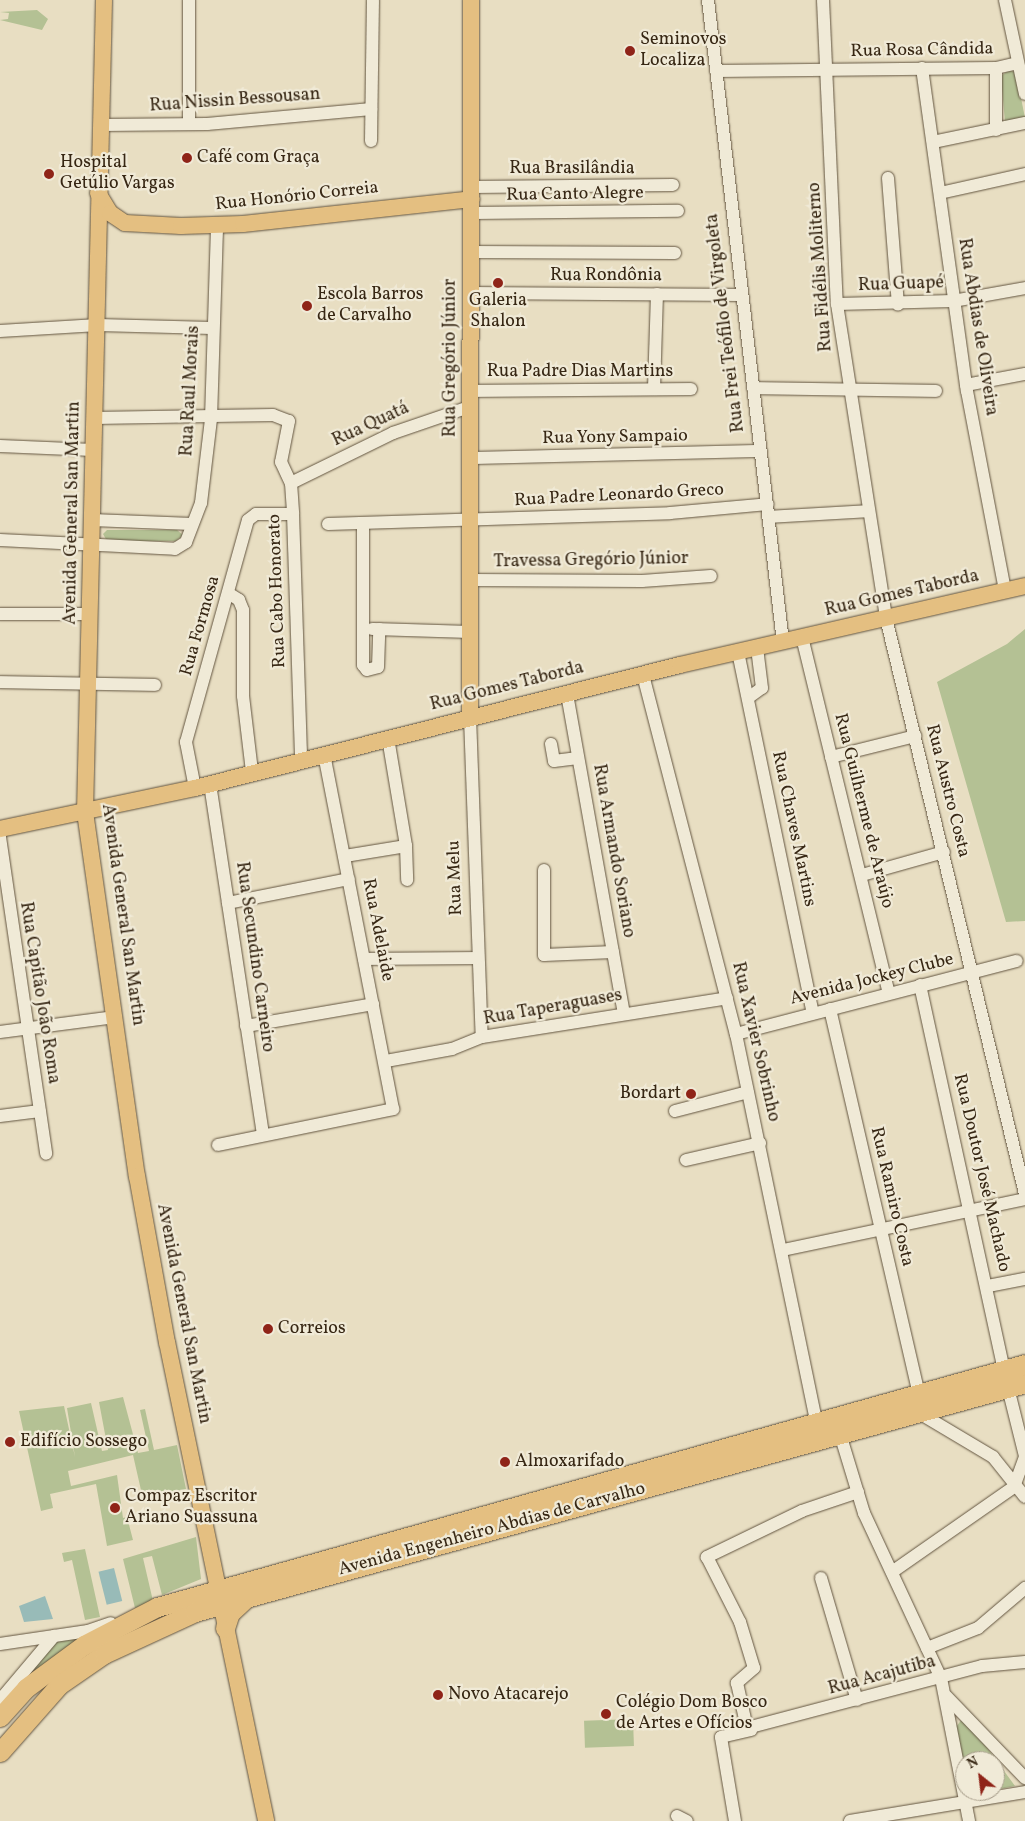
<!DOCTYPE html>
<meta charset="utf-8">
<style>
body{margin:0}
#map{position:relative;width:1025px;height:1821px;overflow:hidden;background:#e8dec2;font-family:Vollkorn,serif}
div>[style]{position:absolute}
.green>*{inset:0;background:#b4c194;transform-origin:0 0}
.water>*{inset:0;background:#98bbb8;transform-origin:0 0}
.roads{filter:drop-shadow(0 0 1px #635540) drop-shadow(0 0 1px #635540)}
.minor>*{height:12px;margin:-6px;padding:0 6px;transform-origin:6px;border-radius:6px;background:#f0ead7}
.major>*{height:16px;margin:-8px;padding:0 8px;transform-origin:8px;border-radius:8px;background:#e4bf81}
.highway>*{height:19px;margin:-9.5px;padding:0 9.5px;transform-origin:9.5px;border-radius:9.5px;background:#e4bf81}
.dots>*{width:14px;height:14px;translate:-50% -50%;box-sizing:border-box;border:2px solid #f0ead7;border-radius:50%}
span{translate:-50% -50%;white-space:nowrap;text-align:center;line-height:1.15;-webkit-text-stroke:4.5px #f0ead7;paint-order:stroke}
.poi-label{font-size:18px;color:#372714}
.left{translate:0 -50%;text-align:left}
.right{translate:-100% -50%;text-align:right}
.street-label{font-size:18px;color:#372714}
.north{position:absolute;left:955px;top:1751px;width:50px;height:50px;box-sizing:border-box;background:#f0ead7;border:1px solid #a69c89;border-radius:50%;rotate:331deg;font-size:14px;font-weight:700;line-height:20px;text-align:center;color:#372714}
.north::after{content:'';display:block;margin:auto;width:18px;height:22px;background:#8f2418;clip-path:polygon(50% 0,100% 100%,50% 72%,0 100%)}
</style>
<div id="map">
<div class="green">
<i style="clip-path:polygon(37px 10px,48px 19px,42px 30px,0 20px,8px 19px,9px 13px,0 12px)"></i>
<i style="clip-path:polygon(1009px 70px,1016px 73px,1025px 118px,1005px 122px,1001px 76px)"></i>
<i style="clip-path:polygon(107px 530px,177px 530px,183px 535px,176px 541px,107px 541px,103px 534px)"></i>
<i style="clip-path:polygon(1025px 629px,1025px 921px,1006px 922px,937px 682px,1007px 644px)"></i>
<i style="clip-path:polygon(123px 1397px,138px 1453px,149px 1451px,140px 1410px,145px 1409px,154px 1450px,177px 1445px,186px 1489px,143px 1499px,133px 1455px,68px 1471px,71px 1486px,117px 1475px,123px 1518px,127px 1517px,133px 1540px,107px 1546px,96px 1484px,50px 1494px,53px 1508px,41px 1511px,19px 1411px,64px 1406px,75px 1457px,67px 1408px,91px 1403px,102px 1451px,108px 1450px,99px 1402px)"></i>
<i style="clip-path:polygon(196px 1537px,201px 1579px,162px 1595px,152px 1556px,143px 1558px,153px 1601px,135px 1608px,123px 1559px)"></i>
<i style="clip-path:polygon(85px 1549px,100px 1617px,85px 1620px,72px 1560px,64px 1562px,62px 1553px)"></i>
<i style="clip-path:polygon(87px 1635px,11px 1701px,54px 1639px)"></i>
<i style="left:633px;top:1719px;width:27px;height:49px;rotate:88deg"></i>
<i style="clip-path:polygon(962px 1719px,967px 1720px,1015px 1786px,995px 1790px,995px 1761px,965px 1761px,965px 1786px,956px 1727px)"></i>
</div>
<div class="water">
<i style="left:114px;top:1568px;width:34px;height:16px;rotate:76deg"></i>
<i style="clip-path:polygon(45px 1596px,53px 1619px,24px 1622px,19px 1606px)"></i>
</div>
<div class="roads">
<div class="minor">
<i style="left:708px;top:0;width:646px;rotate:83.34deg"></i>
<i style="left:823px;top:0;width:304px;rotate:87.4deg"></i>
<i style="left:837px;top:304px;width:318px;rotate:81.1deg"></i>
<i style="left:886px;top:618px;width:593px;rotate:76.43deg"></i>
<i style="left:1005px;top:0;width:96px;rotate:78deg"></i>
<i style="left:922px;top:68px;width:326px;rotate:82.1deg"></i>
<i style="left:967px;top:391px;width:204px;rotate:79.2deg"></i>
<i style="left:996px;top:68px;width:62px;rotate:90deg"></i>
<i style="left:716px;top:71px;width:280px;rotate:-0.6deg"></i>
<i style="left:996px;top:68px;width:22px;rotate:-13deg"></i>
<i style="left:189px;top:124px;width:124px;rotate:-90deg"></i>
<i style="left:101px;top:125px;width:106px;rotate:-0.5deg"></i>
<i style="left:207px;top:124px;width:165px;rotate:-5.2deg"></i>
<i style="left:371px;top:141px;width:141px;rotate:-89.2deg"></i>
<i style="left:933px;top:142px;width:94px;rotate:-11.7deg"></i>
<i style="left:888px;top:178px;width:127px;rotate:85.5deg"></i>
<i style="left:472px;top:187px;width:201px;rotate:-0.6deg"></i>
<i style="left:940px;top:193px;width:87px;rotate:-12.6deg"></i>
<i style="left:473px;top:213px;width:205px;rotate:-0.6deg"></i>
<i style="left:472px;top:252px;width:203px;rotate:0.3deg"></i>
<i style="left:470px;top:293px;width:271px;rotate:0.4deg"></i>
<i style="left:837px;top:304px;width:116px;rotate:-1.5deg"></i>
<i style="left:953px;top:301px;width:73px;rotate:-10.2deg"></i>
<i style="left:0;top:331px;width:98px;rotate:-3.5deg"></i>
<i style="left:98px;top:325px;width:114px;rotate:1.5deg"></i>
<i style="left:966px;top:385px;width:60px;rotate:-10.6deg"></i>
<i style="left:753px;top:388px;width:183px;rotate:0.9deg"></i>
<i style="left:654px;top:389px;width:95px;rotate:-88.2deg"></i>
<i style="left:470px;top:391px;width:221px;rotate:-0.5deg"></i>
<i style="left:94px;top:418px;width:179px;rotate:-1deg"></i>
<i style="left:273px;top:415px;width:17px;rotate:21deg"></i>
<i style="left:289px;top:421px;width:42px;rotate:101deg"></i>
<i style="left:281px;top:462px;width:23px;rotate:65deg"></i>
<i style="left:291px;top:483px;width:31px;rotate:86deg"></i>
<i style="left:293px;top:514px;width:246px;rotate:88.1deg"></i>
<i style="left:0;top:446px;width:93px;rotate:2.5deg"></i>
<i style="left:470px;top:458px;width:290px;rotate:-1.4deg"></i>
<i style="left:291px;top:483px;width:114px;rotate:-26.1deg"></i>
<i style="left:393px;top:433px;width:80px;rotate:-18.9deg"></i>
<i style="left:769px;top:517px;width:100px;rotate:-3.4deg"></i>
<i style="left:92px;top:520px;width:100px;rotate:2.3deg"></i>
<i style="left:363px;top:523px;width:142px;rotate:90deg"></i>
<i style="left:363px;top:665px;width:6px;rotate:51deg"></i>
<i style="left:367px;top:670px;width:11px;rotate:-15deg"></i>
<i style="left:378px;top:667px;width:38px;rotate:-88deg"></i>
<i style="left:328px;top:524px;width:342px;rotate:-1.8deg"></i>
<i style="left:670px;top:513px;width:98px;rotate:-5.2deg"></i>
<i style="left:0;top:540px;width:175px;rotate:2.9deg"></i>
<i style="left:175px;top:549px;width:13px;rotate:-32deg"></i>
<i style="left:186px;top:542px;width:42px;rotate:-69deg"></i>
<i style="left:201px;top:503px;width:85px;rotate:-83.2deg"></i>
<i style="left:211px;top:419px;width:194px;rotate:-88.2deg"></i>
<i style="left:472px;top:580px;width:170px;rotate:0.3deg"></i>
<i style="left:642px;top:581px;width:69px;rotate:-4.1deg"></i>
<i style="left:228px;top:593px;width:13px;rotate:32deg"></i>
<i style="left:239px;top:600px;width:11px;rotate:68deg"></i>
<i style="left:243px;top:610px;width:86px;rotate:90deg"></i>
<i style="left:243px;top:696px;width:77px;rotate:83.2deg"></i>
<i style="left:0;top:614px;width:91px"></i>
<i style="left:372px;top:629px;width:100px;rotate:1.7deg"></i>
<i style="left:802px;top:637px;width:366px;rotate:76.3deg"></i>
<i style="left:738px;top:652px;width:369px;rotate:78.3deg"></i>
<i style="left:643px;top:675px;width:371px;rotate:75.5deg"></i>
<i style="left:736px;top:1034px;width:395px;rotate:78.3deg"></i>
<i style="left:0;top:682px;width:155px;rotate:1.1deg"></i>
<i style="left:567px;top:694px;width:325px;rotate:79.9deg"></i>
<i style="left:748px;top:698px;width:17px;rotate:-36deg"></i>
<i style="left:762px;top:688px;width:40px;rotate:-97.1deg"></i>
<i style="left:470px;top:717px;width:320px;rotate:87.9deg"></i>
<i style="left:388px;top:738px;width:109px;rotate:80.5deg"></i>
<i style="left:406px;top:846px;width:34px;rotate:88deg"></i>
<i style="left:551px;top:744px;width:17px;rotate:80deg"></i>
<i style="left:554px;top:761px;width:24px;rotate:-7deg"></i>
<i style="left:831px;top:757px;width:87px;rotate:-14deg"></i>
<i style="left:210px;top:784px;width:355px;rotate:81.4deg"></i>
<i style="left:195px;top:788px;width:47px;rotate:-101.1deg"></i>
<i style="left:186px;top:742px;width:230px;rotate:-74.4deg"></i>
<i style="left:248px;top:520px;width:10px;rotate:-37deg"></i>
<i style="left:256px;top:514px;width:37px"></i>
<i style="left:0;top:837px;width:320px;rotate:81.7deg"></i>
<i style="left:345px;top:856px;width:62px;rotate:-9.3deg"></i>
<i style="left:544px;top:870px;width:85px;rotate:90deg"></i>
<i style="left:544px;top:955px;width:69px;rotate:-2.5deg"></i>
<i style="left:862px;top:875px;width:85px;rotate:-15.7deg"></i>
<i style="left:228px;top:903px;width:123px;rotate:-11.2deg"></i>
<i style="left:364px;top:959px;width:112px;rotate:-0.5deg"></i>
<i style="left:920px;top:985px;width:394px;rotate:77.7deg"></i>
<i style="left:830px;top:1009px;width:394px;rotate:77deg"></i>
<i style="left:246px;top:1026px;width:129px;rotate:-9.8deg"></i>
<i style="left:0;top:1032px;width:116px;rotate:-7.4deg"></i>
<i style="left:736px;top:1034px;width:290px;rotate:-14.6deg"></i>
<i style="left:386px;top:1061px;width:67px;rotate:-10.3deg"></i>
<i style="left:452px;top:1049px;width:32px;rotate:-22deg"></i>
<i style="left:482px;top:1037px;width:248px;rotate:-9deg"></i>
<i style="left:675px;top:1111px;width:75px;rotate:-14.6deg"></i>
<i style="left:0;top:1116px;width:40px;rotate:-7.1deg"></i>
<i style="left:218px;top:1145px;width:179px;rotate:-11.6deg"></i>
<i style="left:393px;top:1109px;width:361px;rotate:-101deg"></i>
<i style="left:686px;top:1160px;width:76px;rotate:-12.9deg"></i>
<i style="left:783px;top:1250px;width:247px;rotate:-11.9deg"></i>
<i style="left:988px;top:1286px;width:38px;rotate:-11deg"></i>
<i style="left:921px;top:1414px;width:84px;rotate:30.8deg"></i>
<i style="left:993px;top:1457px;width:51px;rotate:51.3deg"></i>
<i style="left:840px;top:1434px;width:83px;rotate:73.1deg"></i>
<i style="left:864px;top:1513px;width:182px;rotate:65deg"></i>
<i style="left:941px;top:1678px;width:146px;rotate:78.9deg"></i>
<i style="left:858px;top:1492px;width:59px;rotate:161.3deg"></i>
<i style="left:802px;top:1511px;width:106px;rotate:154.2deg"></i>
<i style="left:707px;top:1557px;width:73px;rotate:63.1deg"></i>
<i style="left:740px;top:1622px;width:48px;rotate:73.1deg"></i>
<i style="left:754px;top:1668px;width:23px;rotate:139deg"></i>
<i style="left:737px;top:1683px;width:46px;rotate:77.5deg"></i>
<i style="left:747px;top:1728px;width:243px;rotate:-14.8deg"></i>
<i style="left:982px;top:1666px;width:43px;rotate:-5.3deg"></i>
<i style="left:892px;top:1572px;width:149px;rotate:-34.9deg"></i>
<i style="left:1014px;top:1487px;width:33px;rotate:-70deg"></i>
<i style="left:1025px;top:1456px;width:70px;rotate:-104deg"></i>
<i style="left:821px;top:1578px;width:127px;rotate:73.6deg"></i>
<i style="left:0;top:1644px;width:89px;rotate:-8.4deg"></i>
<i style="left:88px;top:1631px;width:24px;rotate:-19deg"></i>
<i style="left:927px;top:1648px;width:55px;rotate:-21.4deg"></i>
<i style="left:978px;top:1628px;width:62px;rotate:-40.4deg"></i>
<i style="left:946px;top:1696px;width:114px;rotate:46.1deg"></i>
<i style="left:0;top:1700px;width:84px;rotate:-49.8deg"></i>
<i style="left:677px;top:1816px;width:11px;rotate:27deg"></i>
<i style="left:735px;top:1821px;width:85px;rotate:-99.5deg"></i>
<i style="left:721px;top:1737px;width:31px;rotate:-13deg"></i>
<i style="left:850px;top:1821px;width:177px;rotate:-9.4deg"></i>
</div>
<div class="major">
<i style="left:104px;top:0;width:812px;rotate:91.34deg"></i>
<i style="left:85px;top:812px;width:368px;rotate:81.9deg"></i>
<i style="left:137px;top:1176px;width:169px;rotate:79.8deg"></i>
<i style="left:167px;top:1342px;width:489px;rotate:78.3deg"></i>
<i style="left:98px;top:193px;width:23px;rotate:59deg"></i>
<i style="left:110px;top:213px;width:18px;rotate:34deg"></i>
<i style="left:125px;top:223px;width:56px;rotate:3.1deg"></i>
<i style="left:181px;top:226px;width:62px;rotate:-1.8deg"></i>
<i style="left:243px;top:224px;width:230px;rotate:-6.2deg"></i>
<i style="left:470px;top:717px;width:717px;rotate:-89.92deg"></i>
<i style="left:0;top:829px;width:199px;rotate:-11.9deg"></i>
<i style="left:195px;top:788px;width:500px;rotate:-14.23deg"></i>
<i style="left:680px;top:665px;width:354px;rotate:-12.9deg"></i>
</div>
<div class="highway">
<i style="left:225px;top:1628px;width:16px;rotate:-72deg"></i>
<i style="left:230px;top:1613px;width:22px;rotate:-43deg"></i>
<i style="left:0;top:1717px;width:39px;rotate:-48deg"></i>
<i style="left:26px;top:1688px;width:72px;rotate:-36.6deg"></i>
<i style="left:84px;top:1645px;width:82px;rotate:-27.5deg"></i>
<i style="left:157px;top:1607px;width:901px;rotate:-15.64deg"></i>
<i style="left:0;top:1752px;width:89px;rotate:-48.6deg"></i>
<i style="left:59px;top:1685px;width:55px;rotate:-34.6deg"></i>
<i style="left:104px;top:1654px;width:100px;rotate:-24.8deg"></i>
<i style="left:195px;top:1612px;width:861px;rotate:-15.42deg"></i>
</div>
</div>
<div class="dots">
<i style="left:630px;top:51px;background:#8f2418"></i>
<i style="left:187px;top:158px;background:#8f2418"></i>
<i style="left:49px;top:174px;background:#8f2418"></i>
<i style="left:498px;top:283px;background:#8f2418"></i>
<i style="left:307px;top:306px;background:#8f2418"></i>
<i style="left:691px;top:1094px;background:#8f2418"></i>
<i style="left:268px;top:1329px;background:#8f2418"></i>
<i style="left:10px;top:1442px;background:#8f2418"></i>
<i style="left:505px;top:1462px;background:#8f2418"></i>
<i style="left:115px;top:1508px;background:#8f2418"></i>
<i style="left:438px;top:1695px;background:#8f2418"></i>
<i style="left:606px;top:1714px;background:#8f2418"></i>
</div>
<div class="poi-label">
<span class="left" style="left:640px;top:51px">Seminovos<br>Localiza</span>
<span class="left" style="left:197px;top:158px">Café com Graça</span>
<span class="left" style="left:60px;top:174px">Hospital<br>Getúlio Vargas</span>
<span class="left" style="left:317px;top:306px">Escola Barros<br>de Carvalho</span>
<span style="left:498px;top:312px">Galeria<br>Shalon</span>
<span class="right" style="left:681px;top:1094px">Bordart</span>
<span class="left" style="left:278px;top:1329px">Correios</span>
<span class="left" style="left:20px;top:1442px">Edifício Sossego</span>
<span class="left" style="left:515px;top:1462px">Almoxarifado</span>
<span class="left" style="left:125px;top:1508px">Compaz Escritor<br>Ariano Suassuna</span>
<span class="left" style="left:448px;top:1695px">Novo Atacarejo</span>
<span class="left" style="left:616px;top:1714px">Colégio Dom Bosco<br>de Artes e Ofícios</span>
</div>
<div class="street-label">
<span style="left:922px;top:51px;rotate:-1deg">Rua Rosa Cândida</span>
<span style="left:235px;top:101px;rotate:-4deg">Rua Nissin Bessousan</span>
<span style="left:572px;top:169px">Rua Brasilândia</span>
<span style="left:575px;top:195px;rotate:-1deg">Rua Canto Alegre</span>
<span style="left:297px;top:197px;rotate:-6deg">Rua Honório Correia</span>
<span style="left:821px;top:267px;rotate:-94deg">Rua Fidélis Moliterno</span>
<span style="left:606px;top:276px">Rua Rondônia</span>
<span style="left:901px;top:285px;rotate:-2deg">Rua Guapé</span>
<span style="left:726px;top:323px;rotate:-97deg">Rua Frei Teófilo de Virgoleta</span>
<span style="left:977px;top:327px;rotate:81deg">Rua Abdias de Oliveira</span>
<span style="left:451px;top:358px;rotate:-90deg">Rua Gregório Júnior</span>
<span style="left:580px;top:372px">Rua Padre Dias Martins</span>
<span style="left:191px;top:391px;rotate:-87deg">Rua Raul Morais</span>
<span style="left:371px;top:425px;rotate:-25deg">Rua Quatá</span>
<span style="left:615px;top:438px;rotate:-1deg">Rua Yony Sampaio</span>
<span style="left:619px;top:496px;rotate:-3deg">Rua Padre Leonardo Greco</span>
<span style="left:73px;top:513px;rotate:-89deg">Avenida General San Martin</span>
<span style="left:591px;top:561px;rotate:-1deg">Travessa Gregório Júnior</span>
<span style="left:278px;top:591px;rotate:-92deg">Rua Cabo Honorato</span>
<span style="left:902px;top:594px;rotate:-13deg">Rua Gomes Taborda</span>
<span style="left:201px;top:626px;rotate:-74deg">Rua Formosa</span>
<span style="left:507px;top:687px;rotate:-14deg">Rua Gomes Taborda</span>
<span style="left:947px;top:791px;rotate:76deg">Rua Austro Costa</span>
<span style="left:863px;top:811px;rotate:76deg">Rua Guilherme de Araújo</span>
<span style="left:793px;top:829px;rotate:78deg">Rua Chaves Martins</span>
<span style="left:613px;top:851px;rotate:80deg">Rua Armando Soriano</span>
<span style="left:456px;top:878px;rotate:-92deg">Rua Melu</span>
<span style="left:122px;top:915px;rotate:82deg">Avenida General San Martin</span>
<span style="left:377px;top:930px;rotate:79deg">Rua Adelaide</span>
<span style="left:254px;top:957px;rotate:82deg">Rua Secundino Carneiro</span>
<span style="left:872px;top:980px;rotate:-14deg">Avenida Jockey Clube</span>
<span style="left:39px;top:993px;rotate:81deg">Rua Capitão João Roma</span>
<span style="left:553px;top:1008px;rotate:-10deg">Rua Taperaguases</span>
<span style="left:755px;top:1042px;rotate:77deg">Rua Xavier Sobrinho</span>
<span style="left:981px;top:1173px;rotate:77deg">Rua Doutor José Machado</span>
<span style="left:891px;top:1197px;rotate:77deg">Rua Ramiro Costa</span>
<span style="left:183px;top:1314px;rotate:79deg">Avenida General San Martin</span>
<span style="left:492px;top:1530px;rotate:-15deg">Avenida Engenheiro Abdias de Carvalho</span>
<span style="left:882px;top:1676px;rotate:-15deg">Rua Acajutiba</span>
</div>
<div class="north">N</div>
</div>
